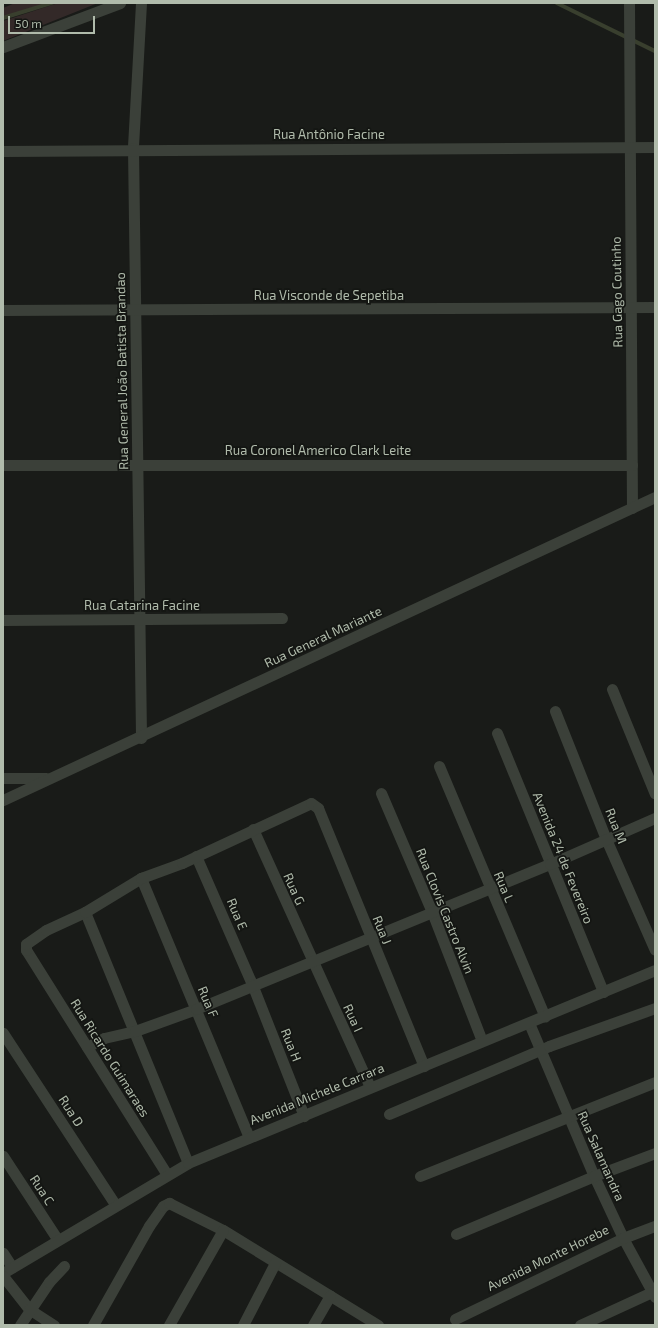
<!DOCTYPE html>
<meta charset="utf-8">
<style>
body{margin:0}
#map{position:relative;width:658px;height:1328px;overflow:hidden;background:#191b18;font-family:"Exo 2",sans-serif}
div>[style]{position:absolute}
.green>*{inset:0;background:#332928}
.stream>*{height:3.5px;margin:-1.75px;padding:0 1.75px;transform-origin:1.75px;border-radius:1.75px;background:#393f2e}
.minor>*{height:11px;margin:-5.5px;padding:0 5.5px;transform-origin:5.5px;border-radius:5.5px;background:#3b4039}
span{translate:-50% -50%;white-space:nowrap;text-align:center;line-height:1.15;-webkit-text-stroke:3.5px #141613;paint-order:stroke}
.street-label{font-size:13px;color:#b0bbab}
.frame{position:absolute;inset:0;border:4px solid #b0bbab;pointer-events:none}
.scale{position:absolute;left:8px;top:16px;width:87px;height:18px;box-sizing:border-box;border:2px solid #b0bbab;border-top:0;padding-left:5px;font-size:12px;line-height:14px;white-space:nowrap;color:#b0bbab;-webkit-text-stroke:3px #141613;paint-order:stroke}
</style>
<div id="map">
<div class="green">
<i style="clip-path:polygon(15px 3px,51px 3px,3px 18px,3px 8px)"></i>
<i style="clip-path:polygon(58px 3px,98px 3px,3px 41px,3px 21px)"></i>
</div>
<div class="stream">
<i style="left:557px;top:3px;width:109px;rotate:26.1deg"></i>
<i style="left:3px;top:18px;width:51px;rotate:-17deg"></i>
</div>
<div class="minor">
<i style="left:141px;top:3px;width:145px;rotate:93.2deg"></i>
<i style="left:133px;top:148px;width:590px;rotate:89.22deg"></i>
<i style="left:629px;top:3px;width:505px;rotate:89.66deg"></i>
<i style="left:3px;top:47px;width:125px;rotate:-20.6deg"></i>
<i style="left:3px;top:151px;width:652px;rotate:-0.35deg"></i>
<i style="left:3px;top:310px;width:652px;rotate:-0.26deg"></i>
<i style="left:3px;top:465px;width:629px"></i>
<i style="left:3px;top:620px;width:279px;rotate:-0.4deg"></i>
<i style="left:612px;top:689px;width:113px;rotate:67.7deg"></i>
<i style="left:555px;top:711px;width:138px;rotate:68.3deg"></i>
<i style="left:606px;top:839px;width:121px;rotate:66.2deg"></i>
<i style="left:497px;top:733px;width:280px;rotate:67.7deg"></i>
<i style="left:439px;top:766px;width:272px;rotate:67.1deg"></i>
<i style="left:3px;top:778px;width:43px"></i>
<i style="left:381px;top:793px;width:129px;rotate:66.8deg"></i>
<i style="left:432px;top:912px;width:138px;rotate:68.8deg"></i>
<i style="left:3px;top:800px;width:719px;rotate:-24.93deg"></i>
<i style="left:253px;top:829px;width:283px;rotate:65.6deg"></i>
<i style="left:196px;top:856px;width:140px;rotate:66.4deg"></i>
<i style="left:252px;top:984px;width:142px;rotate:68.5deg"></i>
<i style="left:141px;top:878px;width:281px;rotate:67.4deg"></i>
<i style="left:85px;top:912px;width:271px;rotate:67.7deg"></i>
<i style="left:529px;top:1023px;width:166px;rotate:67deg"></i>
<i style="left:594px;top:1176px;width:68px;rotate:64.9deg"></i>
<i style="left:623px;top:1238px;width:67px;rotate:61.5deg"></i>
<i style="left:3px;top:1033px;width:204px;rotate:56.8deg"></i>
<i style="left:87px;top:1047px;width:19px;rotate:-28deg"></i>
<i style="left:104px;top:1038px;width:32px;rotate:-13deg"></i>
<i style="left:135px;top:1031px;width:65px;rotate:-19.8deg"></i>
<i style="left:196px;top:1009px;width:383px;rotate:-22.3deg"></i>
<i style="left:550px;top:864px;width:115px;rotate:-23.7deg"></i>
<i style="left:389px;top:1114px;width:174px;rotate:-23deg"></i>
<i style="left:549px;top:1046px;width:113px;rotate:-19.7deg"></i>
<i style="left:3px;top:1156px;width:100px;rotate:56.8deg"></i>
<i style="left:166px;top:1173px;width:263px;rotate:-122.1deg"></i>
<i style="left:26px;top:950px;width:6px;rotate:-90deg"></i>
<i style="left:26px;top:944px;width:24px;rotate:-35deg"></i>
<i style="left:46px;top:930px;width:43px;rotate:-24.8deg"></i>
<i style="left:85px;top:912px;width:66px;rotate:-31.3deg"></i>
<i style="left:141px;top:878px;width:44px;rotate:-20.1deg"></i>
<i style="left:182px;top:863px;width:142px;rotate:-24.9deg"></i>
<i style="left:311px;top:803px;width:9px;rotate:36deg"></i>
<i style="left:318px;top:808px;width:279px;rotate:67.7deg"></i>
<i style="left:420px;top:1176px;width:253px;rotate:-21.8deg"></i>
<i style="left:456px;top:1234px;width:150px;rotate:-22.8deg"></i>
<i style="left:594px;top:1176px;width:65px;rotate:-20.7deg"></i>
<i style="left:3px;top:1253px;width:17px;rotate:57deg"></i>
<i style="left:3px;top:1273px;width:215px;rotate:-30.7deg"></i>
<i style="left:188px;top:1163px;width:505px;rotate:-22.45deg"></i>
<i style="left:3px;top:1276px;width:42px;rotate:51.8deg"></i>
<i style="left:29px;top:1309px;width:30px;rotate:33deg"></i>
<i style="left:455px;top:1319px;width:187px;rotate:-25.7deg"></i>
<i style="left:623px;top:1238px;width:34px;rotate:-21deg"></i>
<i style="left:20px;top:1325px;width:52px;rotate:-56deg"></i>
<i style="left:49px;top:1282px;width:22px;rotate:-47deg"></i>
<i style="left:93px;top:1325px;width:114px;rotate:-60.5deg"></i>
<i style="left:149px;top:1226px;width:24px;rotate:-55deg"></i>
<i style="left:163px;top:1206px;width:7px;rotate:-27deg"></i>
<i style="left:169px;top:1203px;width:60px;rotate:26.6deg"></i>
<i style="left:223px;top:1230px;width:182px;rotate:31.5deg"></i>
<i style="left:169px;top:1325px;width:109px;rotate:-60.4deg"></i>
<i style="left:243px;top:1325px;width:70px;rotate:-62.7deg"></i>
<i style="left:313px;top:1325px;width:34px;rotate:-60deg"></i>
<i style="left:580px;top:1325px;width:79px;rotate:-24.6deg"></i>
</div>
<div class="street-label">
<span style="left:329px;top:134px">Rua Antônio Facine</span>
<span style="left:617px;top:292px;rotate:-91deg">Rua Gago Coutinho</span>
<span style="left:329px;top:295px">Rua Visconde de Sepetiba</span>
<span style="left:122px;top:371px;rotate:-91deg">Rua General João Batista Brandao</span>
<span style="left:318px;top:450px">Rua Coronel Americo Clark Leite</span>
<span style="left:142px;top:605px">Rua Catarina Facine</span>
<span style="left:323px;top:637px;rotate:-25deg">Rua General Mariante</span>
<span style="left:616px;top:826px;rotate:68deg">Rua M</span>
<span style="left:563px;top:858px;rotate:68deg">Avenida 24 de Fevereiro</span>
<span style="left:504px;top:887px;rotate:67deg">Rua L</span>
<span style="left:294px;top:889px;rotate:66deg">Rua G</span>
<span style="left:445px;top:911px;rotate:68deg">Rua Clovis Castro Alvin</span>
<span style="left:237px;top:914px;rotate:67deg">Rua E</span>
<span style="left:382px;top:930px;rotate:68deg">Rua J</span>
<span style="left:208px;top:1002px;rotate:67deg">Rua F</span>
<span style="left:353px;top:1018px;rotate:65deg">Rua I</span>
<span style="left:291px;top:1045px;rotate:68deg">Rua H</span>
<span style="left:110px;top:1058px;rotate:58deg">Rua Ricardo Guimaraes</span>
<span style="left:317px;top:1094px;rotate:-22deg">Avenida Michele Carrara</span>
<span style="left:71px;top:1111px;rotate:57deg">Rua D</span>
<span style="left:601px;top:1156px;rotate:66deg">Rua Salamandra</span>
<span style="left:42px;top:1190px;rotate:57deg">Rua C</span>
<span style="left:548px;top:1258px;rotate:-26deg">Avenida Monte Horebe</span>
</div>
<div class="frame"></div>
<div class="scale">50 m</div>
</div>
